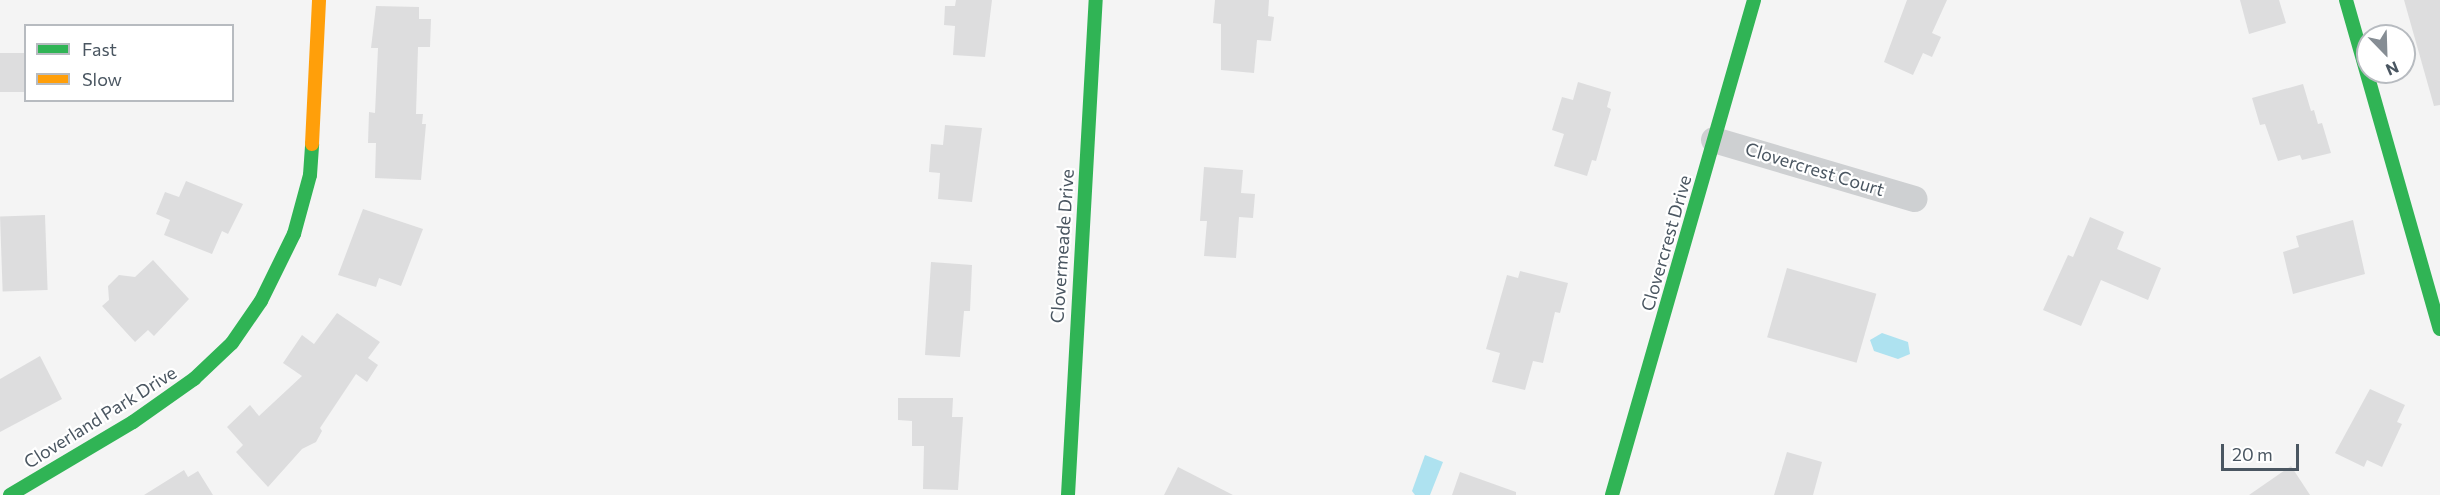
<!DOCTYPE html>
<style>
body{margin:0}
#map{position:relative;width:2440px;height:495px;overflow:hidden;background:#f4f4f4;font-family:Commissioner,sans-serif}
div>[style]{position:absolute}
.water>*{inset:0;background:#aee2f0}
.building>*{inset:0;background:#ddddde;transform-origin:0 0}
.street>*{height:26px;margin:-13px;padding:0 13px;transform-origin:13px;border-radius:13px;background:#ced0d2}
.fast>*{height:14px;margin:-7px;padding:0 7px;transform-origin:7px;border-radius:7px;background:#30b455}
.slow>*{height:14px;margin:-7px;padding:0 7px;transform-origin:7px;border-radius:7px;background:#ff9f0a}
span{translate:-50% -50%;white-space:nowrap;text-align:center;line-height:1.15;-webkit-text-stroke:4.5px #fff;paint-order:stroke}
.street-label{font-size:18px;color:#4a5661}
.legend{position:absolute;left:24px;top:24px;width:210px;height:78px;box-sizing:border-box;background:#fff;border:2px solid #b7bbc0;margin:0;padding:8px 10px;list-style:none;font-size:18px;color:#4a5661}
.legend li{display:flex;align-items:center;gap:12px;height:30px}
.legend b{width:30px;border:2px solid #b7bbc0}
.north{position:absolute;left:2356px;top:24px;width:60px;height:60px;box-sizing:border-box;background:#fff;border:2px solid #b7bbc0;border-radius:50%;rotate:157deg;font-size:16px;font-weight:700;line-height:24px;text-align:center;color:#4a5661}
.north::after{content:'';display:block;margin:auto;width:21px;height:27px;background:#868d94;clip-path:polygon(50% 0,100% 100%,50% 72%,0 100%)}
.scale{position:absolute;left:2221px;top:444px;width:78px;height:27px;box-sizing:border-box;border:3px solid #4a5661;border-top:0;padding-left:8px;font-size:18px;line-height:21px;white-space:nowrap;color:#4a5661;-webkit-text-stroke:4px #fff;paint-order:stroke}
</style>
<div id="map">
<div class="water">
<i style="clip-path:polygon(1882px 333px,1908px 342px,1910px 354px,1898px 359px,1874px 351px,1870px 340px)"></i>
<i style="clip-path:polygon(1425px 455px,1443px 462px,1430px 495px,1415px 495px,1412px 491px)"></i>
</div>
<div class="building">
<i style="clip-path:polygon(956px 0,992px 0,985px 57px,953px 55px,955px 26px,944px 25px,945px 6px,955px 6px)"></i>
<i style="clip-path:polygon(1215px 0,1269px 0,1268px 16px,1274px 17px,1271px 41px,1257px 40px,1254px 73px,1221px 70px,1221px 24px,1213px 23px)"></i>
<i style="clip-path:polygon(1907px 0,1947px 0,1932px 33px,1941px 37px,1932px 57px,1923px 53px,1913px 75px,1884px 62px)"></i>
<i style="clip-path:polygon(2240px 0,2279px 0,2286px 23px,2249px 34px)"></i>
<i style="clip-path:polygon(2404px 0,2440px 0,2440px 105px,2434px 106px)"></i>
<i style="clip-path:polygon(376px 6px,419px 7px,419px 19px,431px 19px,430px 47px,418px 47px,416px 114px,423px 114px,422px 124px,426px 124px,421px 180px,375px 178px,376px 143px,368px 143px,369px 112px,375px 113px,378px 48px,371px 48px)"></i>
<i style="left:0;top:53px;width:26px;height:39px"></i>
<i style="clip-path:polygon(1578px 82px,1611px 92px,1607px 107px,1611px 109px,1596px 161px,1592px 160px,1587px 176px,1554px 166px,1564px 134px,1552px 130px,1562px 97px,1573px 100px)"></i>
<i style="clip-path:polygon(2303px 84px,2311px 111px,2314px 110px,2318px 124px,2322px 123px,2331px 153px,2302px 160px,2300px 155px,2278px 161px,2265px 124px,2260px 125px,2252px 98px)"></i>
<i style="clip-path:polygon(945px 125px,982px 128px,972px 202px,938px 199px,940px 173px,929px 172px,931px 144px,943px 145px)"></i>
<i style="clip-path:polygon(1204px 167px,1243px 170px,1241px 193px,1255px 194px,1253px 218px,1239px 217px,1236px 258px,1204px 256px,1207px 221px,1200px 221px)"></i>
<i style="clip-path:polygon(186px 181px,243px 204px,228px 234px,222px 231px,212px 254px,164px 235px,170px 220px,156px 214px,165px 192px,179px 197px)"></i>
<i style="clip-path:polygon(363px 209px,423px 229px,401px 286px,379px 278px,376px 287px,338px 275px)"></i>
<i style="left:45px;top:215px;width:75px;height:45px;rotate:88deg"></i>
<i style="clip-path:polygon(2090px 217px,2124px 232px,2117px 249px,2161px 268px,2148px 300px,2101px 280px,2081px 326px,2043px 310px,2068px 255px,2073px 257px)"></i>
<i style="clip-path:polygon(2353px 220px,2365px 274px,2293px 294px,2283px 252px,2299px 247px,2296px 236px)"></i>
<i style="clip-path:polygon(153px 260px,189px 299px,154px 336px,148px 330px,135px 342px,102px 306px,109px 300px,108px 286px,119px 275px,135px 277px)"></i>
<i style="clip-path:polygon(931px 262px,972px 265px,970px 311px,964px 311px,960px 357px,925px 355px)"></i>
<i style="left:1787px;top:268px;width:93px;height:72px;rotate:16deg"></i>
<i style="clip-path:polygon(1520px 271px,1568px 283px,1560px 313px,1555px 312px,1543px 363px,1533px 361px,1525px 390px,1492px 382px,1500px 353px,1486px 349px,1507px 275px,1518px 278px)"></i>
<i style="clip-path:polygon(337px 313px,380px 342px,368px 358px,378px 365px,367px 382px,356px 374px,320px 428px,322px 431px,316px 442px,302px 449px,268px 487px,236px 452px,243px 445px,227px 427px,250px 405px,259px 416px,302px 376px,283px 363px,302px 335px,314px 344px)"></i>
<i style="clip-path:polygon(40px 356px,62px 399px,0 432px,0 379px)"></i>
<i style="clip-path:polygon(2370px 389px,2405px 405px,2397px 422px,2402px 424px,2382px 467px,2367px 460px,2364px 467px,2335px 453px)"></i>
<i style="clip-path:polygon(898px 398px,953px 398px,952px 417px,963px 417px,958px 490px,923px 489px,924px 446px,912px 446px,912px 421px,898px 420px)"></i>
<i style="clip-path:polygon(1787px 452px,1822px 462px,1813px 495px,1774px 495px)"></i>
<i style="clip-path:polygon(2291px 466px,2310px 495px,2249px 495px)"></i>
<i style="clip-path:polygon(1178px 467px,1233px 495px,1164px 495px)"></i>
<i style="clip-path:polygon(184px 470px,188px 477px,198px 471px,213px 495px,144px 495px)"></i>
<i style="clip-path:polygon(1460px 472px,1516px 492px,1516px 495px,1452px 495px)"></i>
</div>
<div class="street">
<i style="left:1714px;top:140px;width:209px;rotate:16.4deg"></i>
</div>
<div class="fast">
<i style="left:2346px;top:0;width:342px;rotate:74.1deg"></i>
<i style="left:10px;top:495px;width:143px;rotate:-30.7deg"></i>
<i style="left:133px;top:422px;width:75px;rotate:-35.2deg"></i>
<i style="left:194px;top:379px;width:52px;rotate:-43.5deg"></i>
<i style="left:232px;top:343px;width:51px;rotate:-55.4deg"></i>
<i style="left:261px;top:301px;width:75px;rotate:-63.8deg"></i>
<i style="left:294px;top:234px;width:61px;rotate:-74.8deg"></i>
<i style="left:310px;top:175px;width:31px;rotate:-86deg"></i>
<i style="left:1068px;top:495px;width:496px;rotate:-86.8deg"></i>
<i style="left:1612px;top:495px;width:515px;rotate:-73.99deg"></i>
</div>
<div class="slow">
<i style="left:312px;top:144px;width:144px;rotate:-87.2deg"></i>
</div>
<div class="street-label">
<span style="left:1815px;top:169px;rotate:17deg">Clovercrest Court</span>
<span style="left:1666px;top:243px;rotate:-74deg">Clovercrest Drive</span>
<span style="left:1062px;top:246px;rotate:-86deg">Clovermeade Drive</span>
<span style="left:100px;top:417px;rotate:-32deg">Cloverland Park Drive</span>
</div>
<ul class="legend">
<li><b style="height:8px;background:#30b455"></b>Fast</li>
<li><b style="height:8px;background:#ff9f0a"></b>Slow</li>
</ul>
<div class="north">N</div>
<div class="scale">20 m</div>
</div>
